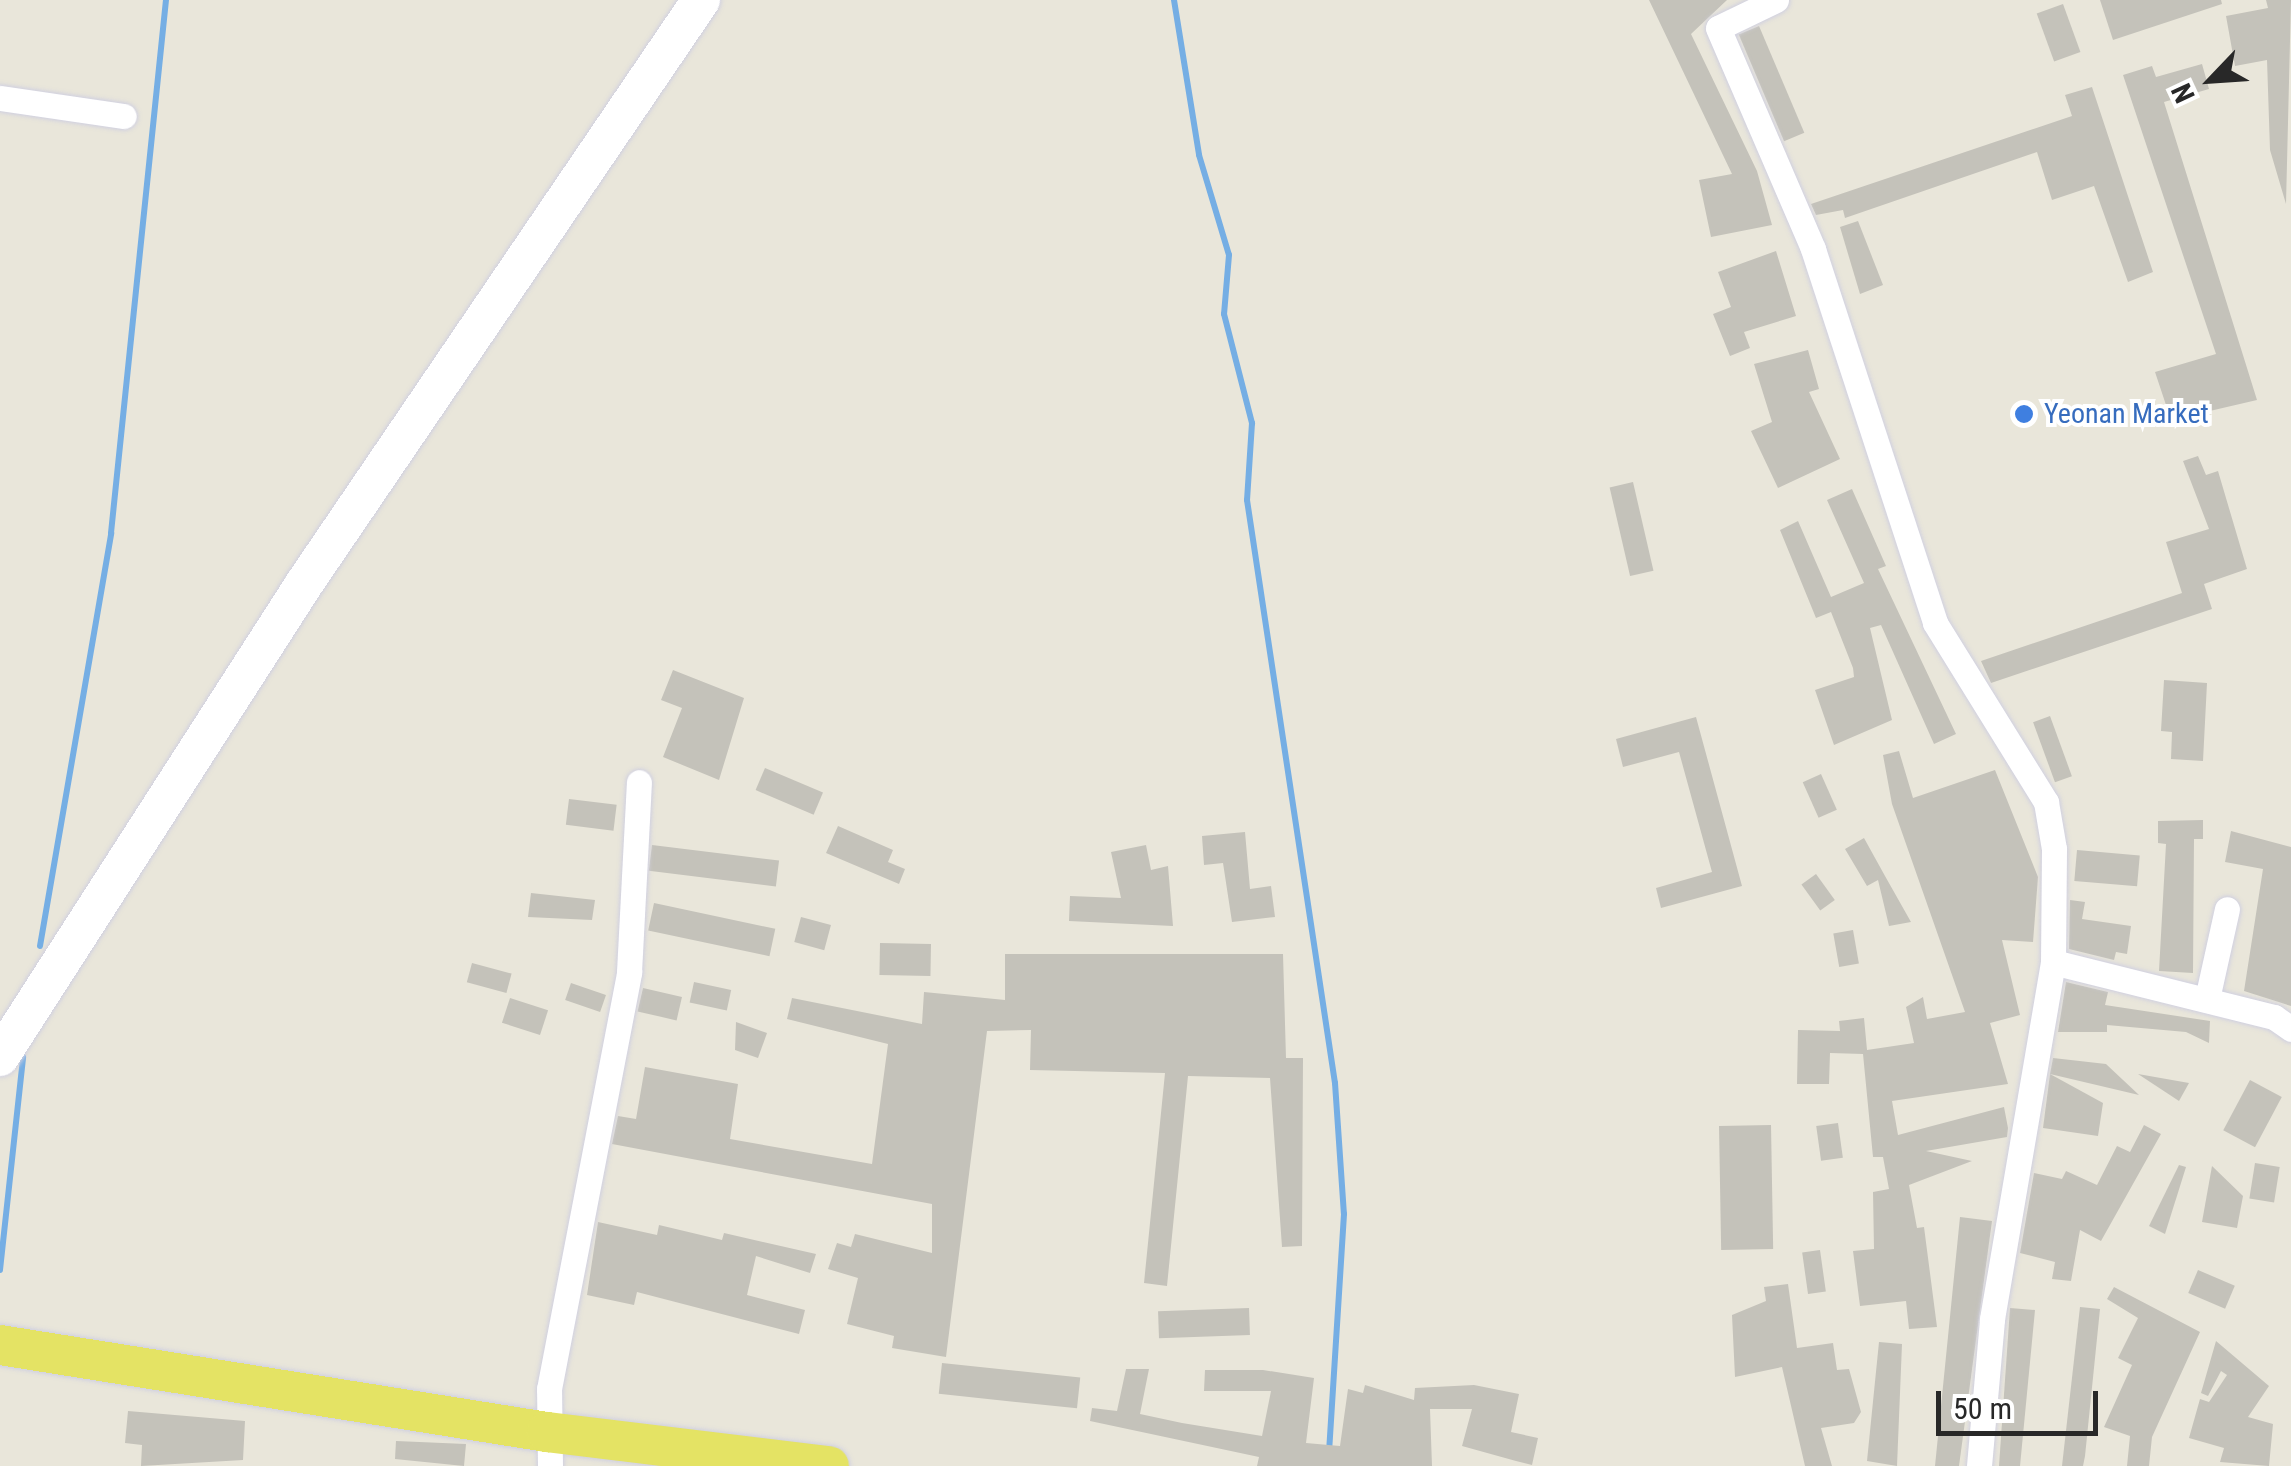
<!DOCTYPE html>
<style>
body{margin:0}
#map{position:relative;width:2291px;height:1466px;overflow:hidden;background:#e9e6da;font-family:"Roboto Condensed",sans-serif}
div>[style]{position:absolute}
.stream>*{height:6px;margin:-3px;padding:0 3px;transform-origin:3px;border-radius:3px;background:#75aee4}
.building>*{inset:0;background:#c4c2ba;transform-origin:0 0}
.roads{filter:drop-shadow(0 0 2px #d0d0e0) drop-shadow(0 0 2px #d0d0e0)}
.street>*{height:25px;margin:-12.5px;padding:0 12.5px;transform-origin:12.5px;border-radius:12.5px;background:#fff}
.secondary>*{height:38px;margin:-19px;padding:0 19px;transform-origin:19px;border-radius:19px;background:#fff}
.primary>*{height:40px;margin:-20px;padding:0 20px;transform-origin:20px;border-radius:20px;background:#e4e364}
.dots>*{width:28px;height:28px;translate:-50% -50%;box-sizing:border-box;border:5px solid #fff;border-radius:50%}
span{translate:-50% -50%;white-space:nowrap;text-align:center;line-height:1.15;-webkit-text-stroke:8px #fff;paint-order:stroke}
.shop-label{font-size:28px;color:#366cbe}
.left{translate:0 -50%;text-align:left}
.north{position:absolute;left:2161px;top:30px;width:100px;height:100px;-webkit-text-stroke:8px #fff;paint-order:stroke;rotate:245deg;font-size:28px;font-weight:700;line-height:40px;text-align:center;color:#282828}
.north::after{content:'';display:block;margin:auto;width:35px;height:45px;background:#282828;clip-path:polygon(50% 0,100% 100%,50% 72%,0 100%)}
.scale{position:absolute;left:1936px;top:1391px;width:162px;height:45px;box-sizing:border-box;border:5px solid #282828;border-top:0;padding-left:12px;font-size:30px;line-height:35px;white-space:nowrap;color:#282828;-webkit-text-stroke:8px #fff;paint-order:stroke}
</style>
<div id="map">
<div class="stream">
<i style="left:1174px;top:0;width:157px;rotate:80.8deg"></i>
<i style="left:1199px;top:155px;width:104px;rotate:73.3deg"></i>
<i style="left:1229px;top:255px;width:59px;rotate:94.8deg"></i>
<i style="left:1224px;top:314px;width:113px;rotate:75.6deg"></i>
<i style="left:1252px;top:423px;width:77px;rotate:93.7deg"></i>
<i style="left:1247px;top:500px;width:590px;rotate:81.42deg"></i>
<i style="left:1335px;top:1083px;width:131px;rotate:86.1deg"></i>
<i style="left:1344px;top:1214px;width:253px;rotate:93.6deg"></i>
<i style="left:40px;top:946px;width:419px;rotate:-80.2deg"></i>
<i style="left:111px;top:533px;width:536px;rotate:-84.11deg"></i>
<i style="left:0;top:1270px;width:214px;rotate:-83.8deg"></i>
</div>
<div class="building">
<i style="clip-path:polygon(1649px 0,1727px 0,1691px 34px,1757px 171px,1772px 225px,1711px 237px,1699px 180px,1732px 174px)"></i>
<i style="clip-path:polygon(2100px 0,2221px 0,2222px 4px,2113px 40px)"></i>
<i style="clip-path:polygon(2266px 0,2291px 0,2286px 204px,2270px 150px,2267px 60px,2235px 66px,2226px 16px,2268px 8px)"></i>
<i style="left:2063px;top:4px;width:51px;height:28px;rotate:70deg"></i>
<i style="left:1759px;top:26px;width:116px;height:22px;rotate:67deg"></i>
<i style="clip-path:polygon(2202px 64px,2209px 89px,2164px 102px,2257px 400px,2171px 420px,2155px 372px,2216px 354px,2123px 75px,2152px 66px,2156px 77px)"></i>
<i style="clip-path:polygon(2092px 87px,2153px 272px,2128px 282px,2094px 186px,2052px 200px,2037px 152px,1845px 218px,1843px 210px,1816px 215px,1811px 204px,2072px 116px,2065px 95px)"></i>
<i style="clip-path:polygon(1858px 221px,1883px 285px,1860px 294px,1840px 227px)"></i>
<i style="clip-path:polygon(1776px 251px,1796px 316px,1744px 332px,1750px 348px,1730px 356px,1713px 314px,1731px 307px,1718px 272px)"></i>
<i style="clip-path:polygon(1808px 350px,1819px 389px,1809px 392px,1840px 459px,1778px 488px,1751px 431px,1772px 422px,1754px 364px)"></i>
<i style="clip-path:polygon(2198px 456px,2206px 475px,2218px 471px,2247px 569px,2204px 584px,2212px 609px,1991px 683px,1981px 661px,2182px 593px,2166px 542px,2209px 529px,2183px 461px)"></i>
<i style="left:1633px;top:482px;width:91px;height:24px;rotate:77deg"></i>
<i style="clip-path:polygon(1852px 489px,1886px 566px,1878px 569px,1956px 734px,1934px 744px,1881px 625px,1870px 628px,1892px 720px,1834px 745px,1815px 690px,1854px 677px,1853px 668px,1831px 612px,1816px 618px,1780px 530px,1798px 521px,1831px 597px,1864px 583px,1827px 500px)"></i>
<i style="clip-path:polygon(673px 670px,744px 698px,719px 780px,663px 757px,682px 708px,661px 700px)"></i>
<i style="clip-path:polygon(2164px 680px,2207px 683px,2203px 761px,2171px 759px,2172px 732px,2161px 731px)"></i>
<i style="left:2050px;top:716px;width:64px;height:18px;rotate:70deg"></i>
<i style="clip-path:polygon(1696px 717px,1742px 886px,1661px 908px,1656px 888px,1712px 872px,1679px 752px,1623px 767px,1616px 739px)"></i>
<i style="clip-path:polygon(1899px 751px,1913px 798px,1995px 770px,2038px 877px,2033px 942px,2002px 940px,2020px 1015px,1990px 1023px,2008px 1084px,1892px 1101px,1898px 1135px,2004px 1107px,2008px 1128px,2007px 1137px,1926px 1151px,1972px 1161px,1909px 1185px,1917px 1228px,1924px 1227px,1937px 1327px,1909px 1329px,1906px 1301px,1860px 1306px,1853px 1251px,1874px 1249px,1873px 1192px,1889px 1189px,1883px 1157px,1873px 1157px,1863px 1054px,1830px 1053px,1829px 1084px,1797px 1084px,1798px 1030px,1840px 1031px,1839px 1021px,1864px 1018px,1867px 1050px,1914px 1043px,1906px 1007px,1923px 997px,1927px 1019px,1965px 1012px,1892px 804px,1883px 755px)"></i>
<i style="left:765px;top:768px;width:63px;height:24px;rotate:23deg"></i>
<i style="left:1821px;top:774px;width:39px;height:20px;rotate:66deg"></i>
<i style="left:569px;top:799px;width:48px;height:26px;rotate:7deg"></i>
<i style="clip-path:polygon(2203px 820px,2203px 839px,2194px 839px,2193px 973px,2159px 971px,2166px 844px,2158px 843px,2158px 821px)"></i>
<i style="clip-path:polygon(838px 826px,893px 850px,888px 862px,905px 869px,899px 884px,826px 853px)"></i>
<i style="clip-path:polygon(2231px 831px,2291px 847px,2291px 1006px,2244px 991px,2263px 869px,2225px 862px)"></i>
<i style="clip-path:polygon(1245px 832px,1250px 889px,1271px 886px,1275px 917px,1232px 922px,1223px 863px,1204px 865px,1202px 836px)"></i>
<i style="clip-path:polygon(1864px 838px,1885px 876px,1911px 922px,1889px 926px,1878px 880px,1867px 886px,1845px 849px)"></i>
<i style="left:652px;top:845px;width:128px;height:26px;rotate:7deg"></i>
<i style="clip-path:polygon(1146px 845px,1151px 870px,1168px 866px,1173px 926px,1069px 921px,1070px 896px,1121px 898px,1111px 852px)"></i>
<i style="left:2077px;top:850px;width:63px;height:31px;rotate:5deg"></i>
<i style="left:1816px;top:874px;width:32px;height:18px;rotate:54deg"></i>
<i style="clip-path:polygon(531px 893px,595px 900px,592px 920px,528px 917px)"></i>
<i style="clip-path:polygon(2070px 900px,2085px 902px,2082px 919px,2131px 926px,2127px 954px,2116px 952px,2114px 960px,2069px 949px)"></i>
<i style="left:654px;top:903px;width:124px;height:28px;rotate:12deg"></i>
<i style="left:801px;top:917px;width:31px;height:26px;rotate:15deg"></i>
<i style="left:1853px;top:930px;width:34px;height:20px;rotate:80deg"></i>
<i style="left:880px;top:943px;width:51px;height:32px;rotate:1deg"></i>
<i style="clip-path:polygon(1005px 954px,1283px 954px,1286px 1058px,1303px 1058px,1302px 1246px,1282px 1247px,1270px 1078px,1188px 1076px,1167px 1286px,1144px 1283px,1165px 1073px,1030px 1070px,1031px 1030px,987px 1031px,946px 1357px,892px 1348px,894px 1336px,847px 1324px,858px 1278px,828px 1269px,837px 1243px,851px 1247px,855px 1234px,932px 1253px,932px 1204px,612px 1144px,618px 1116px,636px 1119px,645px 1067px,738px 1084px,730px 1139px,872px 1164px,888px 1044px,787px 1019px,792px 998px,922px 1024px,924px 992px,1005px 1000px)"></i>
<i style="left:472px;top:963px;width:41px;height:20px;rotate:15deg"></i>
<i style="left:694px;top:982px;width:38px;height:21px;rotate:12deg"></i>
<i style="clip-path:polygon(2066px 982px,2108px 992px,2105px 1005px,2210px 1021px,2209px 1043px,2186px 1032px,2107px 1025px,2107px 1032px,2058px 1032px)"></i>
<i style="left:571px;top:983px;width:37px;height:18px;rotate:19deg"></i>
<i style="left:643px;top:988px;width:40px;height:24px;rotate:13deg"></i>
<i style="left:510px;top:998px;width:40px;height:26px;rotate:18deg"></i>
<i style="clip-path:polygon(736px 1022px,767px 1033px,758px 1058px,735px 1050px)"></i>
<i style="clip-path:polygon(2053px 1058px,2106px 1064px,2139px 1095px,2050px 1074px)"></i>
<i style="clip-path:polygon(2050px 1074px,2103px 1103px,2098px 1136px,2043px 1128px)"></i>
<i style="clip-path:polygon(2138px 1074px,2189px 1083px,2179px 1101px)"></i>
<i style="left:2250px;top:1080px;width:36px;height:57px;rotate:28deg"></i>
<i style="left:1838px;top:1123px;width:35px;height:22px;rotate:82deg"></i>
<i style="left:1771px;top:1125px;width:124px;height:52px;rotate:89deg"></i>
<i style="clip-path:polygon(2144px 1125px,2161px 1134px,2101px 1241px,2080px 1230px,2071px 1281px,2052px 1279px,2055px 1262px,2020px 1253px,2034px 1173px,2062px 1179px,2066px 1171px,2097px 1185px,2117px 1146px,2130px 1152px)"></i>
<i style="left:2255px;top:1163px;width:25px;height:36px;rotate:9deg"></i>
<i style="clip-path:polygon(2179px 1165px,2186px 1167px,2165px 1234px,2149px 1226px)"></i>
<i style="clip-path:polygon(2212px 1166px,2243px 1196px,2237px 1228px,2202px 1222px)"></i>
<i style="clip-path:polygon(1960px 1217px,1992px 1221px,1959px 1466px,1935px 1466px)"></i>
<i style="clip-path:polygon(598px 1222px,657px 1235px,659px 1225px,722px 1240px,724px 1233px,816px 1254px,810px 1273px,756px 1256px,747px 1295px,805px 1310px,799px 1334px,637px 1292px,634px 1305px,587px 1295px)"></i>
<i style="left:1820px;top:1250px;width:42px;height:18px;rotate:82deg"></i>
<i style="left:2198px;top:1270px;width:40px;height:25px;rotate:23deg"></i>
<i style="clip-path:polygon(1788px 1284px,1797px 1348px,1833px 1343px,1837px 1370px,1849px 1369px,1861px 1412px,1854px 1423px,1821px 1428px,1832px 1466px,1805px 1466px,1782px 1367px,1735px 1377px,1732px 1315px,1766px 1301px,1764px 1287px)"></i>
<i style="clip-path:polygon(2114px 1287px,2200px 1332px,2152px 1437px,2149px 1466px,2127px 1466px,2130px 1436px,2104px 1427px,2132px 1365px,2118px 1358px,2138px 1318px,2107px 1299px)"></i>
<i style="clip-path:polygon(2080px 1307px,2100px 1309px,2085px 1456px,2083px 1466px,2062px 1466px)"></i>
<i style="left:1249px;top:1308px;width:27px;height:91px;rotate:88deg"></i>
<i style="clip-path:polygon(2010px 1308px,2035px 1310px,2020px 1466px,1999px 1466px)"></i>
<i style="clip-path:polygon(2216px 1341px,2269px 1386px,2248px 1417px,2273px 1424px,2269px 1466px,2220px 1462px,2224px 1448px,2189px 1438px,2200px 1399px,2209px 1402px,2227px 1375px,2221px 1371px,2208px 1396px,2201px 1393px)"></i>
<i style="clip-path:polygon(1879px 1342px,1902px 1344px,1897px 1466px,1867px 1461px)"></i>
<i style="left:942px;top:1363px;width:139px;height:31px;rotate:6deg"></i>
<i style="clip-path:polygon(1126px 1369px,1149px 1369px,1140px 1414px,1182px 1423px,1262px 1436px,1271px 1391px,1204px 1391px,1205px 1370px,1263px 1370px,1314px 1378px,1306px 1443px,1340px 1446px,1348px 1389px,1363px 1393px,1365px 1385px,1414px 1400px,1415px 1388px,1474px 1385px,1519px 1394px,1511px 1432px,1538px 1438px,1532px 1465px,1516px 1461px,1462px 1446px,1472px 1409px,1430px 1409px,1432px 1466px,1257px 1466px,1259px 1457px,1090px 1421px,1092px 1408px,1117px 1411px)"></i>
<i style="clip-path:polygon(128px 1411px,245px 1421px,243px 1460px,141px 1466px,142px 1445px,125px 1443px)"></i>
<i style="clip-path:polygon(396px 1441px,466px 1444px,464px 1466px,395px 1459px)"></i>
</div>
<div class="roads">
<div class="street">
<i style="left:1776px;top:0;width:64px;rotate:154.2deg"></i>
<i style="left:1718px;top:28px;width:241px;rotate:66.7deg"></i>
<i style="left:1813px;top:249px;width:393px;rotate:71.9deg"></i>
<i style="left:1935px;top:623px;width:211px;rotate:58.2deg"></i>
<i style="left:2046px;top:802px;width:48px;rotate:80.3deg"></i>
<i style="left:2054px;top:849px;width:113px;rotate:90.5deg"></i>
<i style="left:2053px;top:962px;width:363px;rotate:99.7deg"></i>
<i style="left:1992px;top:1320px;width:147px;rotate:95.1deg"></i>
<i style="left:0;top:98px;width:125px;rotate:8.3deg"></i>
<i style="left:2053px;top:962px;width:228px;rotate:14deg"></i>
<i style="left:2274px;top:1017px;width:21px;rotate:35deg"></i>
<i style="left:2207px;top:999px;width:92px;rotate:-77.5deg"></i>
<i style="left:550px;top:1466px;width:77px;rotate:-90.7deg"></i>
<i style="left:549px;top:1389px;width:425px;rotate:-79.1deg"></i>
<i style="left:629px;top:972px;width:190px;rotate:-87deg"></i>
</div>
<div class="secondary">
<i style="left:0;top:1057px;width:562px;rotate:-57.27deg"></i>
<i style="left:304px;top:584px;width:706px;rotate:-55.79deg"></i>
</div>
<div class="primary">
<i style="left:0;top:1345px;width:554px;rotate:9.04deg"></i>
<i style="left:547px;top:1432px;width:284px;rotate:6.9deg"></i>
</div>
</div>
<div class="dots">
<i style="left:2024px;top:414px;background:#3f7fe0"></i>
</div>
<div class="shop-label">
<span class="left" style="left:2044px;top:414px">Yeonan Market</span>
</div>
<div class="north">N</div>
<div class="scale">50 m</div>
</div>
